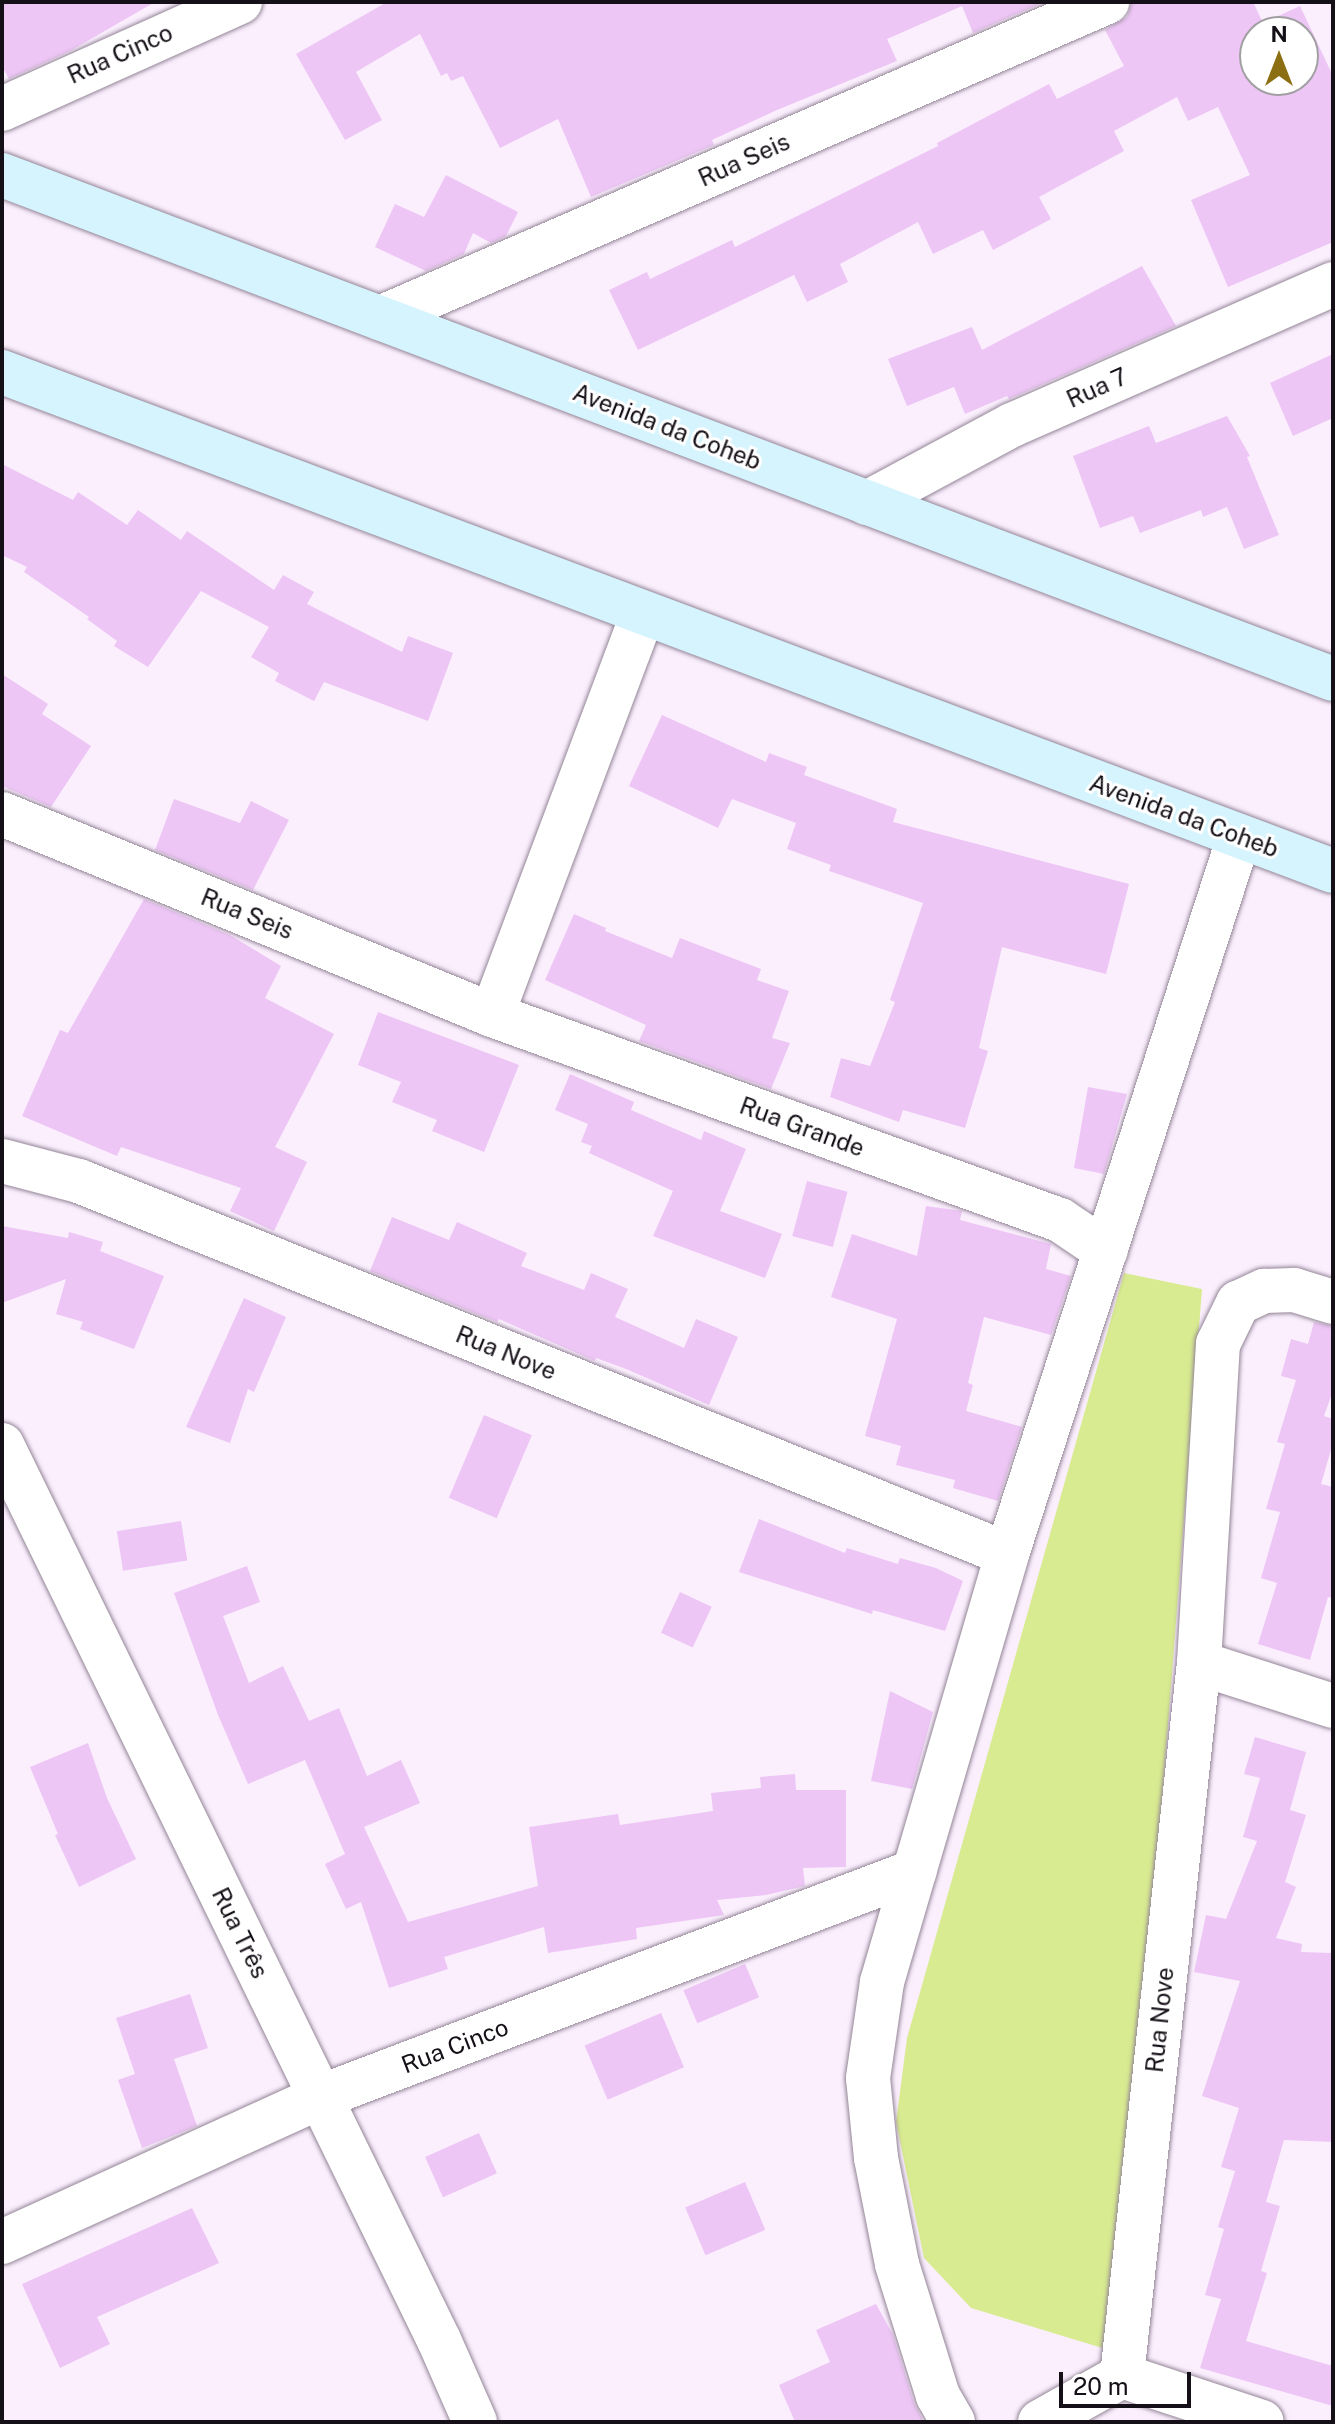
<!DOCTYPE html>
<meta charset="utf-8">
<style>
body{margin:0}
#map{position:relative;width:1335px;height:2424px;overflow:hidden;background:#fbeffe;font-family:"Public Sans",sans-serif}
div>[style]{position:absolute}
.green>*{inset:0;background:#d8eb90}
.building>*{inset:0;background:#edc6f5;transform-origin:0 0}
.roads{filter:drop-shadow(0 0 2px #938596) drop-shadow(0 0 2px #938596)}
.minor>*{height:44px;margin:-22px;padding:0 22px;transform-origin:22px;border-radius:22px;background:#fff}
.secondary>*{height:44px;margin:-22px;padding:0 22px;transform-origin:22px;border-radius:22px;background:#d6f4fe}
span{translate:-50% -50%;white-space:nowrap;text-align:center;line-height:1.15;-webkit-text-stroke:6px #fff;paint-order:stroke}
.street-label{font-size:24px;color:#151017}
.frame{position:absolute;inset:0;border:4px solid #151017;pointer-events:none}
.north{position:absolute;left:1239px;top:16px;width:80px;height:80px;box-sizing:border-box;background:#fff;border:2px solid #a19fa2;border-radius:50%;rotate:0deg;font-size:22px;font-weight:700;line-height:32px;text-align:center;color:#151017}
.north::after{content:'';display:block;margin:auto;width:28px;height:36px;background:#8b6f12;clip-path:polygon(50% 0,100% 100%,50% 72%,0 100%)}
.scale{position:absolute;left:1059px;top:2372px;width:132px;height:36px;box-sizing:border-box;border:4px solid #151017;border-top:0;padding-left:10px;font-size:24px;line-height:28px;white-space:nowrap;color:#151017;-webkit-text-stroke:6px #fff;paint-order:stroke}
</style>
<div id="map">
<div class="green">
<i style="clip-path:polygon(1124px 1273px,1202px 1289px,1119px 2353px,971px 2308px,924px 2258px,896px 2122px,907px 2038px)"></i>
</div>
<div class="building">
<i style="clip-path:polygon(2px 2px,155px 2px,70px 51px,9px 79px,2px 66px)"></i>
<i style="clip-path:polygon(387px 2px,1044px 2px,973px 33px,962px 6px,887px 39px,897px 61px,777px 110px,712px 140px,714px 145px,591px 197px,558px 119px,500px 148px,463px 76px,451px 81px,447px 73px,441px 76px,420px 34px,356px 72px,382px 120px,345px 140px,296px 54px)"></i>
<i style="clip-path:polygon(evenodd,1132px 2px,1253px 2px,1263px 23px,1300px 6px,1333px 76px,1333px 242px,1228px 287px,1191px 200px,1250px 175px,1218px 107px,1188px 121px,1177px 97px,1114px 131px,1124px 151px,1039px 197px,1051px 219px,993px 250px,983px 230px,933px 254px,918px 222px,840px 264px,848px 282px,807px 302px,794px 275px,638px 350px,609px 290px,647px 272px,650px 279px,732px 240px,735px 247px,938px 146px,937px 143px,1049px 84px,1057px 99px,1124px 66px,1105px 30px,1127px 17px,1132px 2px,1255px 32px,1303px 32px,1303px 80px,1255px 80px,1255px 32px)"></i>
<i style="clip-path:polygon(446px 175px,518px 212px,506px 236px,491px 243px,473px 233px,464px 254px,426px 271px,375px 247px,395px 204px,424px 217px)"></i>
<i style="clip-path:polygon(1142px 266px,1176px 326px,1009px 399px,1007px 396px,965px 414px,954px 387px,907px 406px,888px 359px,972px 327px,982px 350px)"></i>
<i style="clip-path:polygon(1333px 354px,1333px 418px,1293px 436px,1270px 383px)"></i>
<i style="clip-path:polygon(1227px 416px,1250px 456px,1247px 457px,1279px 535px,1244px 549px,1227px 507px,1203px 517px,1201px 510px,1140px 533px,1133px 516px,1100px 528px,1073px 456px,1149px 426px,1156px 443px)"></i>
<i style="clip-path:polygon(2px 464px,73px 500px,78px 492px,127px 525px,138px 510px,181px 540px,187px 531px,274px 590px,283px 575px,314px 592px,307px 604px,402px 652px,408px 636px,453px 653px,428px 721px,324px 682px,314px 701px,275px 681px,279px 673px,251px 657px,269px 627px,201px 591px,148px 667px,114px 646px,117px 641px,87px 619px,89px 617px,24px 572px,27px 567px,2px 555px)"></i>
<i style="clip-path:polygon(2px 674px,48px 704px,42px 714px,91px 746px,51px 807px,2px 786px)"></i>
<i style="clip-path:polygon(662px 715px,766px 762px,769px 753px,807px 767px,804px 775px,897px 809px,893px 822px,1129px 884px,1106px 974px,1002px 947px,979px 1048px,988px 1051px,965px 1128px,903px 1110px,899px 1122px,830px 1097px,841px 1058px,870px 1066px,895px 1002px,890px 1000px,923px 903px,829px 871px,831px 865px,787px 849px,796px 823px,732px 799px,718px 828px,629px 786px)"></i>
<i style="clip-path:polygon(174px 799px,240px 823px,251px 801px,289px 820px,253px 890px,155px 850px)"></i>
<i style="clip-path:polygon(144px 899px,230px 935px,281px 966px,265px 998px,334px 1034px,275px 1147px,307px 1162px,274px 1231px,230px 1211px,241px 1188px,121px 1147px,117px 1156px,22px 1116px,60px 1030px,68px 1033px)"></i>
<i style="clip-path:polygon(574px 914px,606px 928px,605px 931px,672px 958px,680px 938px,761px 969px,757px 980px,789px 991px,772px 1038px,790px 1043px,771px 1089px,639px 1041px,646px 1025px,545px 980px)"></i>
<i style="clip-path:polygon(378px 1012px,519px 1065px,484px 1152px,432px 1131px,437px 1120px,392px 1102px,401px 1082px,358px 1065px)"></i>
<i style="clip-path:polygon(570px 1074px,634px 1102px,631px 1110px,701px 1140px,704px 1131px,746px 1149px,720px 1211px,782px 1234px,765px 1278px,653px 1236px,673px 1191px,589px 1153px,592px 1146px,581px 1142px,588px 1124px,555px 1110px)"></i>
<i style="clip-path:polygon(1088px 1087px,1127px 1094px,1104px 1174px,1074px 1168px)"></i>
<i style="left:807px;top:1181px;width:42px;height:57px;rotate:15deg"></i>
<i style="clip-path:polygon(926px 1206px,962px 1211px,960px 1220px,1051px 1244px,1046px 1269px,1071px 1276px,1051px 1335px,984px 1317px,968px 1383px,973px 1385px,966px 1411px,1022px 1427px,998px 1501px,953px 1488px,955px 1480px,896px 1465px,901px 1446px,865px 1436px,897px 1319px,831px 1297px,852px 1234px,917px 1256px)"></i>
<i style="clip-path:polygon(392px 1217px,449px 1240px,457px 1222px,527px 1253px,521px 1266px,584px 1290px,591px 1273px,628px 1289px,615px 1317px,684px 1348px,696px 1319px,738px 1337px,709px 1405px,626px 1369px,596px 1358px,595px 1361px,499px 1319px,497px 1322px,370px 1271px)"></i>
<i style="clip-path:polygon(2px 1226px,68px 1238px,69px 1232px,103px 1242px,100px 1251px,164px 1276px,134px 1349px,80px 1329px,83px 1322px,56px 1314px,66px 1279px,2px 1303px)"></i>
<i style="clip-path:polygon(244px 1298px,286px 1317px,254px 1392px,248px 1389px,230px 1443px,186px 1427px)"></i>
<i style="clip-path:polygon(1314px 1322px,1333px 1326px,1333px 1391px,1324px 1416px,1333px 1419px,1333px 1443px,1321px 1484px,1333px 1487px,1333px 1598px,1328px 1597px,1310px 1660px,1258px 1644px,1277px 1583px,1261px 1578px,1280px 1512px,1266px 1509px,1285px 1444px,1277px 1442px,1296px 1380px,1281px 1376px,1291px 1339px,1308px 1344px)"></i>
<i style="left:484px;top:1415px;width:52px;height:90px;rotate:23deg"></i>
<i style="clip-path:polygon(759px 1519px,845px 1553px,847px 1548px,898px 1564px,900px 1558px,936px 1568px,963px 1581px,945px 1631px,873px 1610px,872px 1614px,739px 1572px)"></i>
<i style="left:181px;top:1521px;width:40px;height:65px;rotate:81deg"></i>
<i style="clip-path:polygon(247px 1566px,260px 1602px,223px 1616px,249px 1683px,283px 1666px,309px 1721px,339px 1708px,367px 1776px,401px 1760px,420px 1803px,364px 1827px,408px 1922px,538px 1886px,529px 1827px,618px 1814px,620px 1825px,713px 1811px,711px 1793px,761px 1788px,760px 1777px,795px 1774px,796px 1790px,846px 1790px,846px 1867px,803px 1868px,805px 1886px,766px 1895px,717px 1900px,724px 1915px,636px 1928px,637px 1939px,548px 1953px,544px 1927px,444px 1957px,448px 1969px,389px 1988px,361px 1902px,346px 1909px,325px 1864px,345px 1854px,305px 1760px,248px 1784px,218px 1715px,174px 1593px)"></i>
<i style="left:680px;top:1592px;width:35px;height:45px;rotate:25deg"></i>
<i style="clip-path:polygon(890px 1691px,933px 1712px,912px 1789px,871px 1781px)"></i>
<i style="clip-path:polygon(1255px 1737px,1306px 1752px,1290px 1810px,1306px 1815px,1285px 1882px,1296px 1887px,1276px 1938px,1302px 1944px,1301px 1952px,1333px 1953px,1333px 2142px,1284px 2140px,1266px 2202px,1280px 2206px,1261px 2271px,1267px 2273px,1246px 2341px,1333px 2366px,1333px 2406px,1200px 2368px,1221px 2299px,1205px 2295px,1224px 2229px,1218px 2227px,1235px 2171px,1221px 2167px,1239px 2108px,1202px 2096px,1240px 1981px,1194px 1972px,1206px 1915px,1226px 1919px,1257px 1841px,1243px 1837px,1260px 1778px,1244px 1774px)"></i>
<i style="clip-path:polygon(88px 1743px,107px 1798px,136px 1859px,79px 1887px,55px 1835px,58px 1834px,30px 1767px)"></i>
<i style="left:745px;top:1964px;width:36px;height:67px;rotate:67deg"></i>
<i style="clip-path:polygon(190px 1994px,208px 2048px,174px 2059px,197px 2126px,142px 2148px,118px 2080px,135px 2074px,116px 2018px)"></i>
<i style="left:661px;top:2013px;width:59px;height:83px;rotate:67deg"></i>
<i style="left:479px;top:2133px;width:44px;height:59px;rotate:66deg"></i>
<i style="left:745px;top:2182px;width:52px;height:65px;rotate:67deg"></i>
<i style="clip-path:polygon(192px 2208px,219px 2263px,97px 2317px,110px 2344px,60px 2368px,22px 2284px)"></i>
<i style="clip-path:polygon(876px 2304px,893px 2335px,914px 2403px,924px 2422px,795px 2422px,779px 2385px,830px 2362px,816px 2330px)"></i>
</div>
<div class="roads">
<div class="minor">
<i style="left:2px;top:109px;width:261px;rotate:-24.2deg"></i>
<i style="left:380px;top:318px;width:793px;rotate:-23.49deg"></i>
<i style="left:867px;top:503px;width:165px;rotate:-28.3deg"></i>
<i style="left:1012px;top:425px;width:351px;rotate:-23.7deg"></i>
<i style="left:2px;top:814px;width:530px;rotate:22.3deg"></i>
<i style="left:492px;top:1015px;width:604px;rotate:19.85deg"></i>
<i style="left:1060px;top:1220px;width:55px;rotate:34deg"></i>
<i style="left:492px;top:1015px;width:429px;rotate:-69.4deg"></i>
<i style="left:2px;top:1161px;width:80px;rotate:14.6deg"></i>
<i style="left:79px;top:1181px;width:1000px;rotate:21.9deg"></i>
<i style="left:2px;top:1445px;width:996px;rotate:63.98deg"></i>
<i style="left:439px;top:2340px;width:90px;rotate:66.3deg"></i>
<i style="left:1199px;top:1663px;width:141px;rotate:17.8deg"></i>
<i style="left:2px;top:2242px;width:349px;rotate:-24.5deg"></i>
<i style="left:320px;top:2097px;width:636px;rotate:-20.8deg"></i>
<i style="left:1122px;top:2376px;width:717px;rotate:-83.84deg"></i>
<i style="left:1199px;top:1663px;width:320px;rotate:-86.6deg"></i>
<i style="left:1218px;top:1344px;width:46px;rotate:-64deg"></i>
<i style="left:1238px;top:1303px;width:29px;rotate:-25deg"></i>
<i style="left:1264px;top:1291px;width:30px;rotate:-2deg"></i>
<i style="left:1294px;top:1290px;width:41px;rotate:17.1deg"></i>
<i style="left:953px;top:2422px;width:30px;rotate:-120deg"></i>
<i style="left:938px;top:2396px;width:138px;rotate:-107.3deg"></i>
<i style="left:897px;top:2264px;width:108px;rotate:-101.2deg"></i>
<i style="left:876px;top:2158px;width:80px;rotate:-95.7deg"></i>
<i style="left:868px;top:2078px;width:97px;rotate:-81.7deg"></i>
<i style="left:882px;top:1982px;width:446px;rotate:-73.7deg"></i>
<i style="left:1007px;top:1554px;width:754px;rotate:-72.07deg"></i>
<i style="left:1040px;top:2422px;width:94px;rotate:-29.3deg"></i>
<i style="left:1122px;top:2376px;width:147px;rotate:18.2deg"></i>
</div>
<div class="secondary">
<i style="left:2px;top:175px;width:1423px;rotate:20.74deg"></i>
<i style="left:2px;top:372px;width:1421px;rotate:20.55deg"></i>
</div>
</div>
<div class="street-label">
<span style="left:120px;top:54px;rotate:-24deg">Rua Cinco</span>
<span style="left:744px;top:160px;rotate:-24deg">Rua Seis</span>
<span style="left:1097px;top:388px;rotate:-24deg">Rua 7</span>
<span style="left:667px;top:427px;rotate:21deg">Avenida da Coheb</span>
<span style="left:1184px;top:816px;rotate:20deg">Avenida da Coheb</span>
<span style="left:247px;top:914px;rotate:22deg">Rua Seis</span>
<span style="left:802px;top:1127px;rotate:20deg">Rua Grande</span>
<span style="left:506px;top:1353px;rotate:22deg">Rua Nove</span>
<span style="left:240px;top:1933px;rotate:64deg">Rua Três</span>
<span style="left:1160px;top:2020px;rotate:-84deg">Rua Nove</span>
<span style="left:455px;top:2046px;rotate:-21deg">Rua Cinco</span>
</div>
<div class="frame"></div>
<div class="north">N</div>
<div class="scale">20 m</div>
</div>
